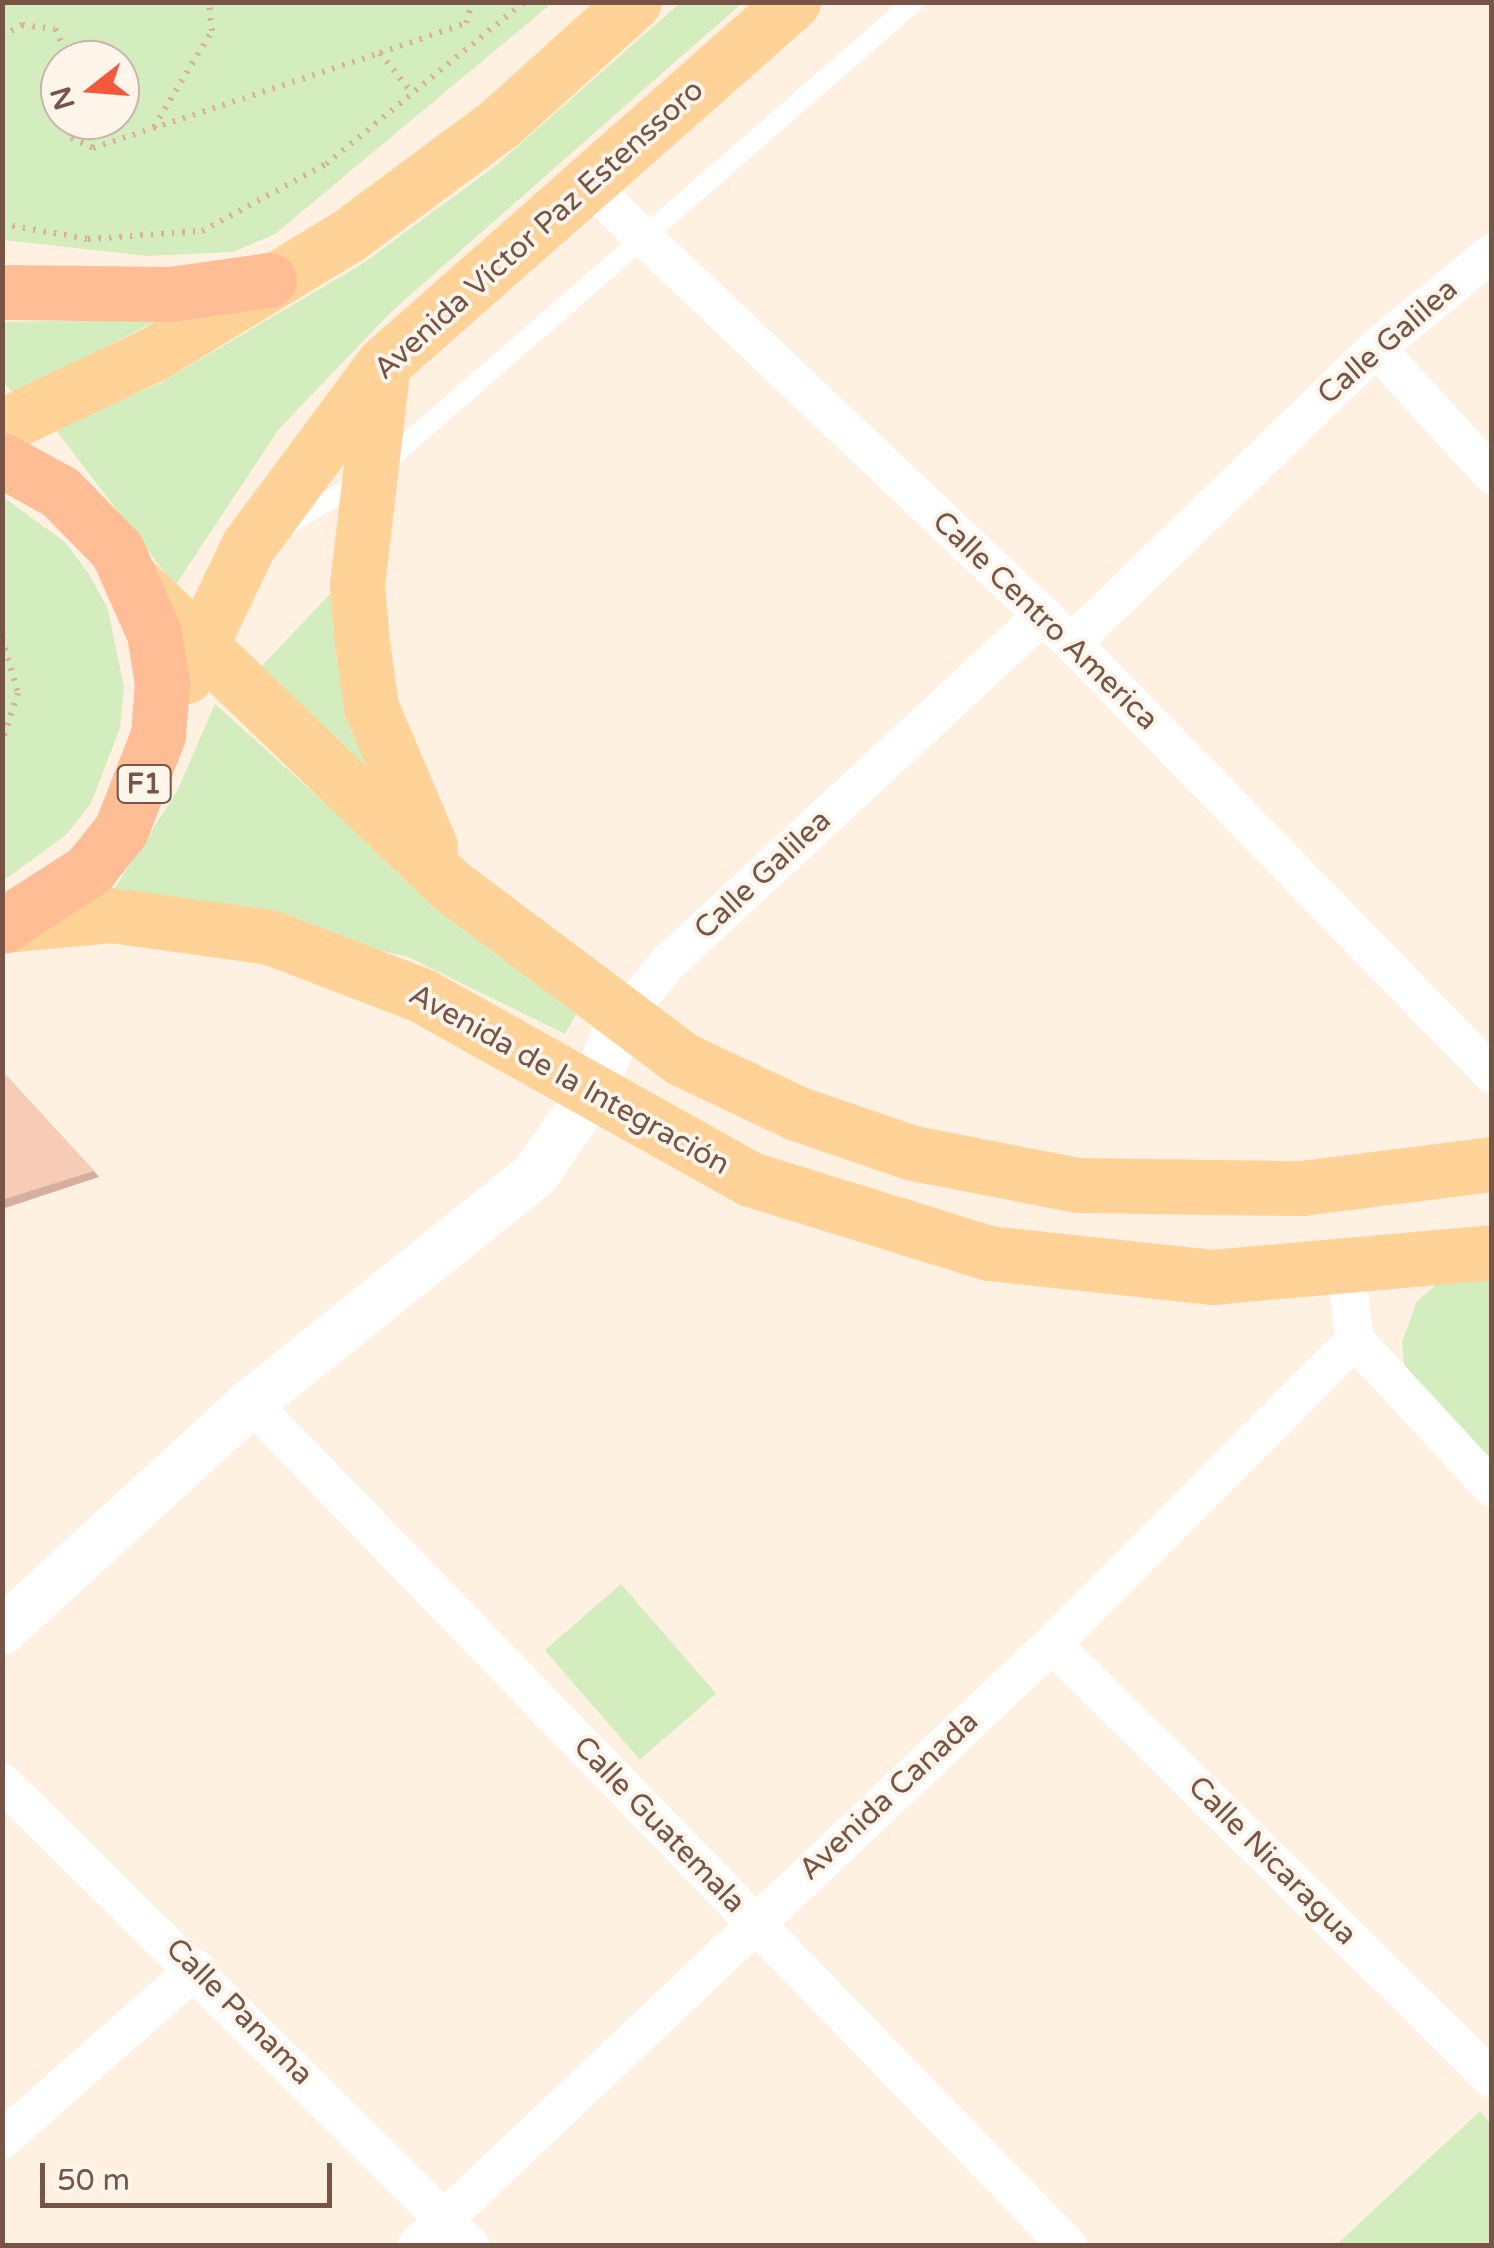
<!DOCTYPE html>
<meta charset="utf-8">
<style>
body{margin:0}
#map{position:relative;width:1494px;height:2248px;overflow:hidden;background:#fef1e1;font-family:"Varela Round",sans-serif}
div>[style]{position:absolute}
.green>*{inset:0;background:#d4edbf;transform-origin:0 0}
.path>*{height:6px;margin-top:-3px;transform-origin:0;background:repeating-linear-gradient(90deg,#dbaf9a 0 2.5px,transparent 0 10.5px)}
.service>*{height:20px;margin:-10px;padding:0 10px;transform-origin:10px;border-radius:10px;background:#fff}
.minor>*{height:38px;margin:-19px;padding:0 19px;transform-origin:19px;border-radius:19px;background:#fff}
.tertiary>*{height:48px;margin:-24px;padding:0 24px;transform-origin:24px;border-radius:24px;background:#fff}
.primary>*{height:55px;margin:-27.5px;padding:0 27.5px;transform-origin:27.5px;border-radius:27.5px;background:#ffd298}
.trunk>*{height:55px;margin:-27.5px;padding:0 27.5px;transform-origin:27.5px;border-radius:27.5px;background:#febd95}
.wall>*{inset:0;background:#d4af9d}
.building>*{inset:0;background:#f6ccb6}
span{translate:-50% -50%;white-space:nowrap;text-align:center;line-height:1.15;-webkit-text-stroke:8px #fff5ea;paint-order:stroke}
.shield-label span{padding:2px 8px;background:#fff5ea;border:2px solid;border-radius:8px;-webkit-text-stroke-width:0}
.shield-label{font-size:28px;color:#785446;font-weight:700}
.street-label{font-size:30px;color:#785446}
.frame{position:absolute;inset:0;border:5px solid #785446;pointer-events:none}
.north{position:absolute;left:40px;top:40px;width:100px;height:100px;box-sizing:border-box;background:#fff5ea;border:2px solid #c9b5a8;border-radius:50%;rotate:253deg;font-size:28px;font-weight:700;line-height:40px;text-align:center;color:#785446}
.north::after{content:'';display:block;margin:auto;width:35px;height:45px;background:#f3583b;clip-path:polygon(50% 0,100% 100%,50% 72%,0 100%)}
.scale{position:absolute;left:40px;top:2163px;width:292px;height:45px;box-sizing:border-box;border:5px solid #785446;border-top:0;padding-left:12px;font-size:30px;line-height:35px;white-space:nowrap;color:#785446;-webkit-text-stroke:8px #fff5ea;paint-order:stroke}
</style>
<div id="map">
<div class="green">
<i style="clip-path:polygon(evenodd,3px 2px,552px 2px,552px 3px,275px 234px,233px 252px,147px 256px,3px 240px,3px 2px,120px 60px,120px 120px,60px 120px,60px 60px,120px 60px)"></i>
<i style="clip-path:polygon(680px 3px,742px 3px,391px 312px,279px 429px,175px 586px,55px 429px,160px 383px,362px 264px,494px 167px)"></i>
<i style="clip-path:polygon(158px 320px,14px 394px,3px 382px,3px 322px)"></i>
<i style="clip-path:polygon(3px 497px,65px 542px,89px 574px,108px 609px,124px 688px,120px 728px,91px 803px,66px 835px,3px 881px)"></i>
<i style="clip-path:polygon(331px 593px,377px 788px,254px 674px)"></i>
<i style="clip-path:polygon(215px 704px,382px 854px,579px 1009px,565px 1034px,408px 957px,114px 889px,177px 791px)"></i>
<i style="clip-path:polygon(1491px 1278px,1491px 1464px,1405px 1372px,1402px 1342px,1417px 1301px,1441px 1281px)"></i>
<i style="left:621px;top:1584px;width:145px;height:101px;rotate:49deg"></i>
<i style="clip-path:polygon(1480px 2111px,1491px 2124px,1491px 2245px,1336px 2245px)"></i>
</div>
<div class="path">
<i style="left:2px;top:36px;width:23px;rotate:-29deg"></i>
<i style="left:22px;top:25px;width:33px;rotate:7deg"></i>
<i style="left:55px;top:29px;width:34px;rotate:64deg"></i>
<i style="left:380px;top:53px;width:91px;rotate:-19.2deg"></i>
<i style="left:466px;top:23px;width:22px;rotate:-74deg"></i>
<i style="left:65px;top:120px;width:19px;rotate:72deg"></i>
<i style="left:71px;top:138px;width:24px;rotate:24deg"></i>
<i style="left:93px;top:148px;width:302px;rotate:-18.3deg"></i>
<i style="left:380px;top:53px;width:51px;rotate:51.3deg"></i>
<i style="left:154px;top:127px;width:112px;rotate:-58.9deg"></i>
<i style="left:212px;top:31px;width:29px;rotate:-96deg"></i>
<i style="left:2px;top:224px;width:87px;rotate:9.9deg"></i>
<i style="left:88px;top:239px;width:114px;rotate:-4deg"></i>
<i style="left:202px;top:231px;width:141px;rotate:-28.4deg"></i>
<i style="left:326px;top:164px;width:256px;rotate:-39.3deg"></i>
<i style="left:2px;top:638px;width:57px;rotate:73.8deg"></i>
<i style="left:18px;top:693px;width:52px;rotate:108.1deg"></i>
</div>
<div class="service">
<i style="left:284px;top:526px;width:93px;rotate:-29.6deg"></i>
<i style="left:365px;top:480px;width:728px;rotate:-41.05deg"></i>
</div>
<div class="minor">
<i style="left:585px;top:182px;width:671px;rotate:43.43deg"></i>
<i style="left:1072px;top:643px;width:602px;rotate:45.74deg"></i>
<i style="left:1376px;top:348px;width:172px;rotate:47.6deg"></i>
<i style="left:1072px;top:643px;width:424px;rotate:-44.1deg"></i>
<i style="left:1376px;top:348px;width:150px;rotate:-39.3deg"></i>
<i style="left:623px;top:1017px;width:70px;rotate:-50.2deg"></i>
<i style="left:668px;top:963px;width:512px;rotate:-42.86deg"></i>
<i style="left:1345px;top:1265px;width:76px;rotate:82.4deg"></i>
<i style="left:1355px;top:1340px;width:202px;rotate:47.2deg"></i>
<i style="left:251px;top:1403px;width:1174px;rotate:45.9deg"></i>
<i style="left:1052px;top:1644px;width:619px;rotate:44.67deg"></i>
<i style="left:2px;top:1782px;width:660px;rotate:44.69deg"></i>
<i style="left:2px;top:2140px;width:259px;rotate:-41.4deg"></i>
<i style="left:416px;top:2246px;width:876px;rotate:-43.43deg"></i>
<i style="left:1052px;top:1644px;width:429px;rotate:-45.1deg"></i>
</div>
<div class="tertiary">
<i style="left:2px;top:1631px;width:338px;rotate:-42.5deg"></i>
<i style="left:251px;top:1403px;width:364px;rotate:-38.8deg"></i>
<i style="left:535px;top:1175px;width:96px;rotate:-55.2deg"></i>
<i style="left:590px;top:1096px;width:86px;rotate:-67.3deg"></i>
</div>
<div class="primary">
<i style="left:382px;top:372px;width:214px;rotate:96.7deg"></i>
<i style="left:357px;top:585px;width:57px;rotate:85deg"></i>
<i style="left:362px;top:642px;width:66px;rotate:82.1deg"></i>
<i style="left:371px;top:707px;width:151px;rotate:67deg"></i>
<i style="left:2px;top:426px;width:170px;rotate:-25.5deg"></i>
<i style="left:155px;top:353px;width:227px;rotate:-31.3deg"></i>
<i style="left:349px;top:235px;width:189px;rotate:-36.6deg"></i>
<i style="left:501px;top:122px;width:179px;rotate:-42.1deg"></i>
<i style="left:137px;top:584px;width:433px;rotate:43.9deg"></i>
<i style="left:449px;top:884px;width:291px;rotate:36.9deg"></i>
<i style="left:682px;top:1059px;width:126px;rotate:25.3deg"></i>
<i style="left:796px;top:1113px;width:124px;rotate:18.9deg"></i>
<i style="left:913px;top:1153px;width:168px;rotate:11deg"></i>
<i style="left:1078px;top:1185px;width:224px;rotate:0.8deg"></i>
<i style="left:1302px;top:1188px;width:192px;rotate:-7.2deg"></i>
<i style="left:186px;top:676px;width:144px;rotate:-64.5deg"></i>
<i style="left:248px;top:546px;width:227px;rotate:-53.4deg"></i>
<i style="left:383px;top:364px;width:547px;rotate:-41.44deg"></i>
<i style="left:3px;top:925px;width:108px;rotate:-5.3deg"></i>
<i style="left:111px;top:915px;width:161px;rotate:7.9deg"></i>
<i style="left:270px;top:937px;width:162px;rotate:21deg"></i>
<i style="left:421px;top:995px;width:377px;rotate:29.2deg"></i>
<i style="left:750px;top:1179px;width:250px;rotate:17.2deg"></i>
<i style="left:989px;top:1253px;width:224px;rotate:6.1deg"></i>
<i style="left:1212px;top:1277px;width:281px;rotate:-5.1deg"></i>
</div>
<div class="trunk">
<i style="left:2px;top:292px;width:168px;rotate:0.7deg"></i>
<i style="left:170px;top:294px;width:100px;rotate:-8deg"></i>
<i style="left:2px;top:460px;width:66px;rotate:28.9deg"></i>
<i style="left:60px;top:492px;width:81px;rotate:45.5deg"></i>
<i style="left:117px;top:550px;width:91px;rotate:66deg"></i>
<i style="left:154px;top:633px;width:51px;rotate:80.9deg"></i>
<i style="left:162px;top:683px;width:52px;rotate:94.4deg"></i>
<i style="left:158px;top:735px;width:102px;rotate:111.3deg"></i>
<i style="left:121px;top:830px;width:51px;rotate:128.7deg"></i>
<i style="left:89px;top:870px;width:103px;rotate:147.2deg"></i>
</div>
<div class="wall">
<i style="clip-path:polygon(2px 1071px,94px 1171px,99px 1177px,2px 1209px)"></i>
</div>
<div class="building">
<i style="clip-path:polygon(2px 1071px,94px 1171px,2px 1200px)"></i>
</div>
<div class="shield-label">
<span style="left:144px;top:784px">F1</span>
</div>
<div class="street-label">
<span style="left:539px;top:230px;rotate:-42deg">Avenida Víctor Paz Estenssoro</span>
<span style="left:1388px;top:342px;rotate:-41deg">Calle Galilea</span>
<span style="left:1045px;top:621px;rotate:44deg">Calle Centro America</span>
<span style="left:763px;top:875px;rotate:-43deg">Calle Galilea</span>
<span style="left:569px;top:1080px;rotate:29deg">Avenida de la Integración</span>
<span style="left:889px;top:1796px;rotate:-43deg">Avenida Canada</span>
<span style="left:659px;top:1825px;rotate:46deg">Calle Guatemala</span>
<span style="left:1272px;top:1861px;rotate:45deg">Calle Nicaragua</span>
<span style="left:239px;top:2012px;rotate:45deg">Calle Panama</span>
</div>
<div class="frame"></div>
<div class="north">N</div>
<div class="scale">50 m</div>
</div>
